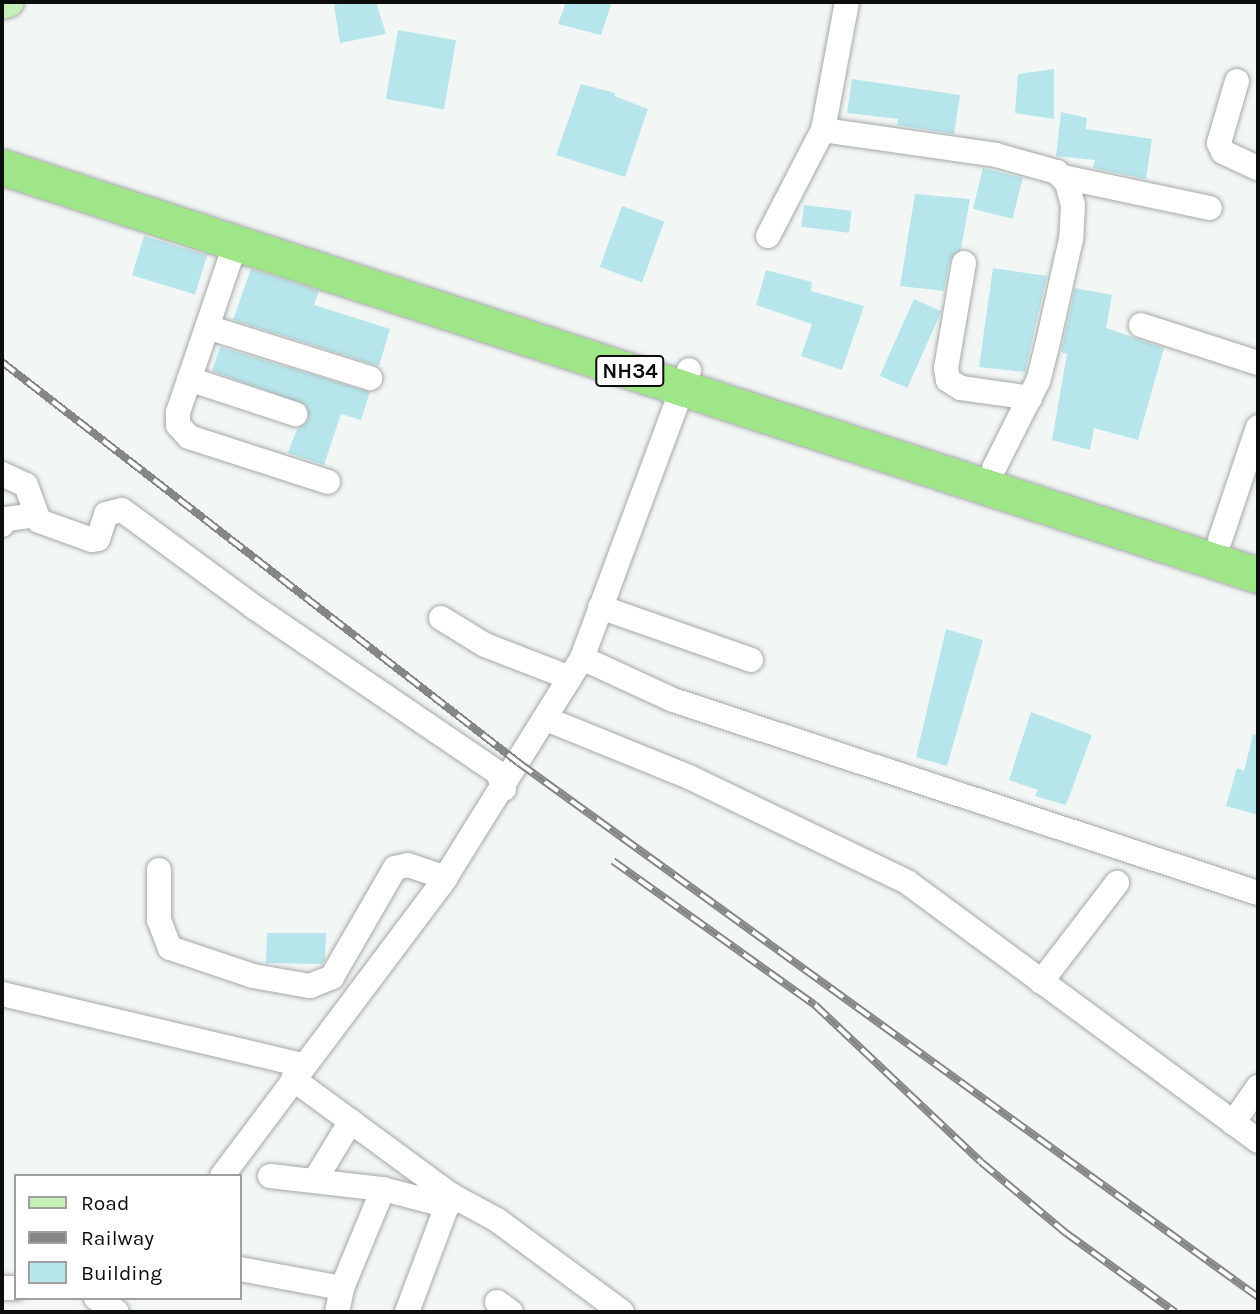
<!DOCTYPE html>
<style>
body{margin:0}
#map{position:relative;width:1260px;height:1314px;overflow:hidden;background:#f2f7f5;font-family:Karla,sans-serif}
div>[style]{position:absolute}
.building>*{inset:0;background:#b6e5ec;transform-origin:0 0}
.roads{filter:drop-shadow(0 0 2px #a5a9a7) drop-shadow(0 0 2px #a5a9a7)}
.minor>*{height:24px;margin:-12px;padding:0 12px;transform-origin:12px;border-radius:12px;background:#fff}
.major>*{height:30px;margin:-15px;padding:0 15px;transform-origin:15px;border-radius:15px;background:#c5f0b8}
.highway>*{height:35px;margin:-17.5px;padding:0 17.5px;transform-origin:17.5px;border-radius:17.5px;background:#9ee688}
.rail>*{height:8px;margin-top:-4px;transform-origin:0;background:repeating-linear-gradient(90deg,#fff 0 16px,#848786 0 32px);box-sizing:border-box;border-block:2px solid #848786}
span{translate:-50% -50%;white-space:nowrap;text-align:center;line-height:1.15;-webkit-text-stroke:5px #fff;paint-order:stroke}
.shield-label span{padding:2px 5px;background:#fff;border:2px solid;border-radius:5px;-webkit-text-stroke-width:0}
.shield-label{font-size:21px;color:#0c0e0d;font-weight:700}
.frame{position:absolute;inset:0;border:4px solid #0c0e0d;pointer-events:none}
.legend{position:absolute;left:14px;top:1174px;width:228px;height:126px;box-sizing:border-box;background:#fff;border:2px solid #9e9f9e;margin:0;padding:9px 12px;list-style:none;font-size:21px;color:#0c0e0d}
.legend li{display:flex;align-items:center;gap:14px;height:35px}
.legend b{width:35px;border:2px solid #9e9f9e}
</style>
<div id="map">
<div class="building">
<i style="clip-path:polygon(351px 2px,376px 2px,386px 34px,340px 43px,334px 5px)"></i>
<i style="clip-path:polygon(566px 2px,612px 2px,601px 35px,558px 24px)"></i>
<i style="left:398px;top:30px;width:59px;height:70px;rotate:10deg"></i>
<i style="clip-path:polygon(1054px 69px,1054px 119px,1015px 113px,1018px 74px)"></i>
<i style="clip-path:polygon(852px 79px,960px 95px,954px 134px,897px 125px,898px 119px,847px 113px)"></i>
<i style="clip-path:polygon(581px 84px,615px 93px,614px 96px,648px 109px,625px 177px,556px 155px)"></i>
<i style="clip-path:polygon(1061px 112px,1087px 118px,1086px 129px,1152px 139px,1146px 179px,1093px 168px,1095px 160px,1056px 156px)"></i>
<i style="left:983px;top:168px;width:41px;height:42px;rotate:14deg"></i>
<i style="clip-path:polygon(915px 194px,970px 199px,961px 249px,950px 260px,944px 291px,900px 286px)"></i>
<i style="left:804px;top:205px;width:48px;height:22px;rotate:7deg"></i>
<i style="left:622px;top:206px;width:45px;height:65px;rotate:20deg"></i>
<i style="left:144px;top:236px;width:66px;height:41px;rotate:17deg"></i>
<i style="clip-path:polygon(993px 268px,1047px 276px,1025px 372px,979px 367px)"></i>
<i style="clip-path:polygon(251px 269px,319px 291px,314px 305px,390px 329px,379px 366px,233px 320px)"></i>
<i style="clip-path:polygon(766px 270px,812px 282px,811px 291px,864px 306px,842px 370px,801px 356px,812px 324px,756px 305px)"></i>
<i style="clip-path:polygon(1075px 288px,1112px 295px,1106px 328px,1164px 348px,1138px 440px,1094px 428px,1090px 450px,1052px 440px,1067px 354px,1061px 352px)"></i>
<i style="left:914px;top:299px;width:30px;height:84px;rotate:24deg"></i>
<i style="clip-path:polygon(220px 347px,370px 392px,361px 420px,341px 414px,324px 465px,288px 453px,297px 429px,309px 419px,306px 405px,212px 371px)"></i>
<i style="clip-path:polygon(946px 629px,983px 640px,947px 766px,916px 757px)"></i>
<i style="clip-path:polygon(1031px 712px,1092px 735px,1066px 805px,1035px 796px,1038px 790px,1009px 780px)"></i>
<i style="clip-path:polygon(1253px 734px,1258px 735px,1258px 815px,1226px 806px,1237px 768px,1244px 771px)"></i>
<i style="clip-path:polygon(267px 933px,326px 933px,325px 960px,322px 964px,266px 963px)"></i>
</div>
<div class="roads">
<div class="minor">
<i style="left:1237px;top:81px;width:65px;rotate:106.2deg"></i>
<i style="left:1219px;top:143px;width:10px;rotate:66deg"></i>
<i style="left:1223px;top:152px;width:38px;rotate:25deg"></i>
<i style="left:823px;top:130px;width:175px;rotate:8.2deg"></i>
<i style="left:996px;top:155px;width:63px;rotate:15.6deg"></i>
<i style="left:1057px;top:172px;width:15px;rotate:48deg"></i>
<i style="left:1067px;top:183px;width:23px;rotate:75deg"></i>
<i style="left:1073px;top:205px;width:34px;rotate:93deg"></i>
<i style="left:1071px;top:239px;width:110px;rotate:102.6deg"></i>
<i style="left:1047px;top:346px;width:36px;rotate:104deg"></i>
<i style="left:1038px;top:381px;width:97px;rotate:116.8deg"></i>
<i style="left:1063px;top:177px;width:150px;rotate:11.9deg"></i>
<i style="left:768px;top:236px;width:119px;rotate:-62.6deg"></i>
<i style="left:823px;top:130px;width:130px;rotate:-79.4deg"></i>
<i style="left:236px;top:242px;width:180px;rotate:108.8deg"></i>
<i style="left:178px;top:412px;width:13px;rotate:90deg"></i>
<i style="left:178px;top:425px;width:16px;rotate:47deg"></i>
<i style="left:189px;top:437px;width:146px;rotate:17.9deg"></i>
<i style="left:964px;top:263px;width:107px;rotate:99.7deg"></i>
<i style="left:946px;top:368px;width:12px;rotate:81deg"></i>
<i style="left:948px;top:380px;width:15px;rotate:32deg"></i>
<i style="left:961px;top:388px;width:70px;rotate:8.2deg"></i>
<i style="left:1141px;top:325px;width:123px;rotate:18deg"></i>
<i style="left:207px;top:327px;width:171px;rotate:17.4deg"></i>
<i style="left:189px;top:379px;width:112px;rotate:18.3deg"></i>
<i style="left:2px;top:474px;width:26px;rotate:25deg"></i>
<i style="left:26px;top:485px;width:38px;rotate:70deg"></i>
<i style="left:39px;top:521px;width:56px;rotate:19.7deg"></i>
<i style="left:92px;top:540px;width:6px;rotate:-9deg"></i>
<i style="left:98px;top:539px;width:26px;rotate:-72deg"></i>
<i style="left:106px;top:514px;width:16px;rotate:-14deg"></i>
<i style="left:122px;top:510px;width:164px;rotate:36.3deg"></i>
<i style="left:254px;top:607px;width:295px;rotate:34.2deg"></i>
<i style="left:498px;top:773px;width:17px;rotate:69deg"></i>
<i style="left:2px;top:525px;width:8px;rotate:-50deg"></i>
<i style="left:7px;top:519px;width:27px;rotate:-8deg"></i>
<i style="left:1220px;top:540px;width:119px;rotate:-71.4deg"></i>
<i style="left:600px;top:607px;width:160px;rotate:19.3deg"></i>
<i style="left:441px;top:618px;width:52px;rotate:31.5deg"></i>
<i style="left:485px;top:645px;width:91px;rotate:21.2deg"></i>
<i style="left:582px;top:658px;width:100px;rotate:24.8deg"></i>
<i style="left:673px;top:700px;width:616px;rotate:18.26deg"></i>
<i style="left:546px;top:719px;width:154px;rotate:22.1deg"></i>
<i style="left:689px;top:777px;width:242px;rotate:25.7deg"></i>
<i style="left:907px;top:882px;width:436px;rotate:36.4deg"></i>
<i style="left:159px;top:870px;width:50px;rotate:90deg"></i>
<i style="left:159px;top:920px;width:30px;rotate:69deg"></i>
<i style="left:170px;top:948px;width:88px;rotate:18.6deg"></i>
<i style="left:253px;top:976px;width:58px;rotate:10deg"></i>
<i style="left:310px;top:986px;width:24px;rotate:-22deg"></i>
<i style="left:332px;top:977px;width:126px;rotate:-60deg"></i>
<i style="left:395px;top:868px;width:13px;rotate:-13deg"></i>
<i style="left:408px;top:865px;width:40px;rotate:18.9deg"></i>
<i style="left:1041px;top:982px;width:125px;rotate:-52.5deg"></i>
<i style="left:2px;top:994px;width:309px;rotate:13.3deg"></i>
<i style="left:293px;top:1079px;width:196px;rotate:36.3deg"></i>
<i style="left:451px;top:1195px;width:125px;rotate:110.6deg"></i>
<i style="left:1233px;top:1123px;width:44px;rotate:-55.2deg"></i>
<i style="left:222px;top:1176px;width:366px;rotate:-53.1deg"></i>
<i style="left:442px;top:883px;width:265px;rotate:-58.1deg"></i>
<i style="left:582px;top:658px;width:307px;rotate:-69.6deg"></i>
<i style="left:270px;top:1176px;width:114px;rotate:6.6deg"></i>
<i style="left:383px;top:1189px;width:67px;rotate:14.7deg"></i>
<i style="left:315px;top:1180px;width:69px;rotate:-58.6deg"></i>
<i style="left:451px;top:1195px;width:52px;rotate:28.5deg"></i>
<i style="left:497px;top:1220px;width:155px;rotate:36.4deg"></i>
<i style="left:240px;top:1269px;width:104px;rotate:10.6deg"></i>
<i style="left:2px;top:1288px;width:14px"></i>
<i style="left:96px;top:1298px;width:25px;rotate:34deg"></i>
<i style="left:497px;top:1302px;width:17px;rotate:36deg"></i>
<i style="left:337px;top:1312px;width:25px;rotate:-78deg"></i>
<i style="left:342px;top:1288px;width:107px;rotate:-67.5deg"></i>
</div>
<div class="major">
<i style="left:2px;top:4px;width:7px;rotate:-16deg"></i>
</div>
<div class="highway">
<i style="left:2px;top:167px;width:1321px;rotate:18deg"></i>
</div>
</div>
<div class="rail">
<i style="left:2px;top:362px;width:654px;rotate:37.8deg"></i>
<i style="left:519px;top:763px;width:912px;rotate:35.85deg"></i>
<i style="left:613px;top:861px;width:248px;rotate:35.5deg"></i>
<i style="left:815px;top:1005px;width:228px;rotate:43.4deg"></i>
<i style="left:981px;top:1162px;width:111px;rotate:39.9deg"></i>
<i style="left:1066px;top:1233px;width:135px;rotate:35.9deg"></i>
</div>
<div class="shield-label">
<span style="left:630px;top:371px">NH34</span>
</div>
<div class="frame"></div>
<ul class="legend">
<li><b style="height:9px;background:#c5f0b8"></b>Road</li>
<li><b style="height:9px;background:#848786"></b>Railway</li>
<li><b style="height:19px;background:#b6e5ec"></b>Building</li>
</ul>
</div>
